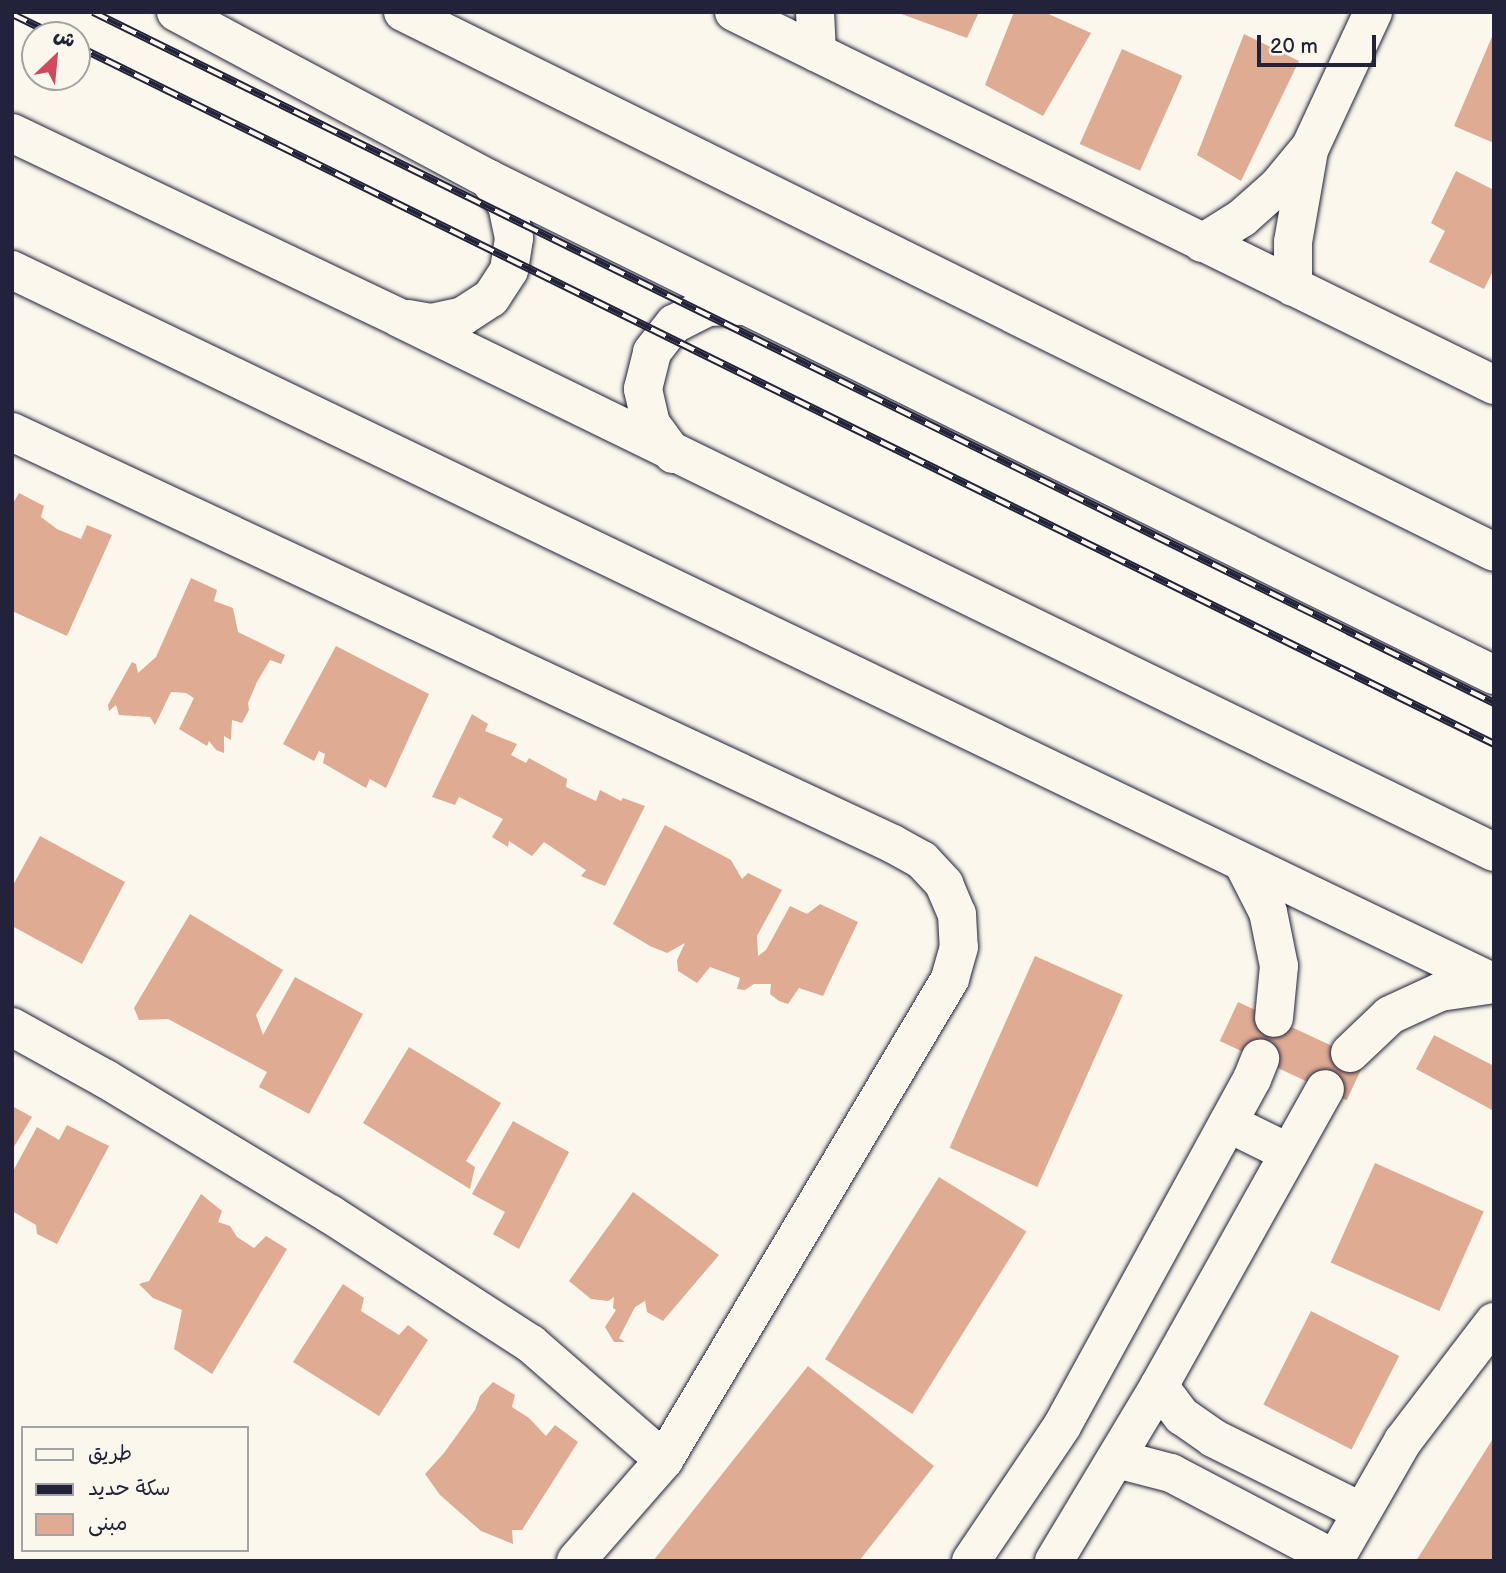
<!DOCTYPE html>
<meta charset="utf-8">
<style>
body{margin:0}
#map{position:relative;width:1506px;height:1573px;overflow:hidden;background:#fbf7ec;font-family:"Balsamiq Sans","Playpen Sans Arabic",sans-serif}
div>[style]{position:absolute}
.building>*{inset:0;background:#dfab93;transform-origin:0 0}
.roads{filter:drop-shadow(0 0 2px #22223b) drop-shadow(0 0 2px #22223b)}
.minor>*{height:38px;margin:-19px;padding:0 19px;transform-origin:19px;border-radius:19px;background:#fbf7ec}
.major>*{height:38px;margin:-19px;padding:0 19px;transform-origin:19px;border-radius:19px;background:#fbf7ec}
.rail>*{height:8px;margin-top:-4px;transform-origin:0;background:repeating-linear-gradient(90deg,#fbf7ec 0 16px,#22223b 0 32px);box-sizing:border-box;border-block:2px solid #22223b}
span{translate:-50% -50%;white-space:nowrap;text-align:center;line-height:1.15;-webkit-text-stroke:5px #fbf7ec;paint-order:stroke}
.frame{position:absolute;inset:0;border:14px solid #22223b;pointer-events:none}
.legend{position:absolute;left:21px;top:1426px;width:228px;height:126px;box-sizing:border-box;background:#fbf7ec;border:2px solid #a4a2a5;margin:0;padding:9px 12px;list-style:none;font-size:21px;color:#22223b}
.legend li{display:flex;align-items:center;gap:14px;height:35px}
.legend b{width:35px;border:2px solid #a4a2a5}
.north{position:absolute;left:21px;top:21px;width:70px;height:70px;box-sizing:border-box;background:#fbf7ec;border:2px solid #a4a2a5;border-radius:50%;rotate:26deg;font-size:19px;font-weight:700;line-height:28px;text-align:center;color:#22223b}
.north::after{content:'';display:block;margin:auto;width:24px;height:32px;background:#d1495b;clip-path:polygon(50% 0,100% 100%,50% 72%,0 100%)}
.scale{position:absolute;left:1257px;top:35px;width:119px;height:32px;box-sizing:border-box;border:4px solid #22223b;border-top:0;padding-left:9px;font-size:21px;line-height:24px;white-space:nowrap;color:#22223b;-webkit-text-stroke:5px #fbf7ec;paint-order:stroke}
</style>
<div id="map">
<div class="building">
<i style="clip-path:polygon(896px 12px,979px 12px,967px 38px)"></i>
<i style="clip-path:polygon(1014px 12px,1044px 12px,1091px 33px,1043px 116px,985px 85px)"></i>
<i style="clip-path:polygon(1494px 32px,1494px 143px,1454px 126px)"></i>
<i style="clip-path:polygon(1244px 34px,1299px 61px,1241px 181px,1197px 155px)"></i>
<i style="left:1122px;top:49px;width:66px;height:104px;rotate:24deg"></i>
<i style="clip-path:polygon(1456px 171px,1494px 190px,1494px 269px,1484px 289px,1429px 262px,1445px 231px,1431px 223px)"></i>
<i style="clip-path:polygon(19px 493px,44px 506px,41px 517px,57px 529px,81px 539px,87px 525px,112px 535px,67px 636px,12px 611px,12px 505px)"></i>
<i style="clip-path:polygon(191px 578px,217px 590px,214px 601px,233px 608px,238px 632px,285px 655px,281px 664px,270px 660px,257px 682px,248px 703px,249px 710px,242px 723px,232px 720px,231px 740px,224px 736px,224px 753px,216px 750px,209px 741px,207px 746px,179px 729px,194px 698px,186px 693px,171px 692px,155px 725px,150px 717px,119px 715px,116px 705px,109px 711px,108px 705px,132px 662px,136px 664px,138px 673px,156px 657px)"></i>
<i style="clip-path:polygon(336px 646px,429px 694px,386px 788px,370px 779px,366px 788px,323px 763px,325px 754px,319px 751px,314px 761px,283px 744px)"></i>
<i style="clip-path:polygon(472px 714px,488px 724px,485px 731px,517px 744px,511px 755px,526px 763px,529px 758px,567px 779px,566px 787px,596px 801px,600px 790px,621px 801px,623px 798px,645px 806px,605px 886px,581px 876px,586px 870px,544px 842px,532px 856px,509px 841px,508px 847px,492px 837px,503px 819px,459px 797px,455px 805px,432px 797px)"></i>
<i style="clip-path:polygon(665px 825px,731px 860px,742px 879px,748px 873px,782px 890px,757px 936px,758px 956px,766px 950px,790px 906px,807px 914px,820px 904px,858px 922px,823px 996px,799px 988px,788px 1004px,779px 1001px,770px 994px,771px 984px,754px 984px,745px 990px,737px 989px,740px 978px,710px 967px,697px 983px,678px 971px,677px 960px,685px 943px,667px 953px,650px 946px,613px 924px)"></i>
<i style="clip-path:polygon(40px 836px,125px 882px,82px 964px,12px 926px,12px 887px)"></i>
<i style="clip-path:polygon(190px 914px,283px 970px,256px 1015px,263px 1035px,295px 977px,363px 1014px,309px 1114px,259px 1087px,267px 1072px,168px 1019px,139px 1020px,134px 1008px)"></i>
<i style="left:1035px;top:956px;width:96px;height:210px;rotate:24deg"></i>
<i style="left:1238px;top:1002px;width:140px;height:43px;rotate:25deg"></i>
<i style="clip-path:polygon(1434px 1035px,1494px 1066px,1494px 1111px,1416px 1069px)"></i>
<i style="clip-path:polygon(409px 1047px,501px 1103px,466px 1161px,475px 1167px,470px 1189px,363px 1123px)"></i>
<i style="clip-path:polygon(12px 1106px,32px 1117px,12px 1150px)"></i>
<i style="clip-path:polygon(513px 1121px,569px 1152px,519px 1249px,493px 1234px,505px 1212px,472px 1194px)"></i>
<i style="clip-path:polygon(67px 1125px,109px 1146px,57px 1244px,37px 1234px,36px 1225px,12px 1211px,12px 1173px,37px 1127px,59px 1140px)"></i>
<i style="left:1375px;top:1163px;width:119px;height:109px;rotate:24deg"></i>
<i style="left:939px;top:1177px;width:103px;height:215px;rotate:32deg"></i>
<i style="clip-path:polygon(633px 1192px,719px 1255px,663px 1321px,647px 1312px,645px 1301px,635px 1307px,619px 1338px,625px 1342px,614px 1342px,605px 1327px,616px 1310px,613px 1308px,614px 1297px,608px 1301px,591px 1299px,569px 1281px)"></i>
<i style="clip-path:polygon(201px 1194px,222px 1211px,218px 1222px,230px 1226px,237px 1237px,254px 1248px,266px 1236px,287px 1249px,212px 1374px,174px 1349px,182px 1310px,153px 1298px,139px 1284px,149px 1281px)"></i>
<i style="clip-path:polygon(343px 1284px,364px 1298px,361px 1311px,399px 1335px,408px 1325px,428px 1340px,379px 1416px,293px 1362px)"></i>
<i style="left:1311px;top:1311px;width:99px;height:105px;rotate:27deg"></i>
<i style="clip-path:polygon(808px 1366px,934px 1466px,859px 1561px,653px 1561px)"></i>
<i style="clip-path:polygon(493px 1382px,515px 1395px,512px 1407px,529px 1418px,546px 1436px,555px 1425px,578px 1442px,522px 1530px,512px 1530px,513px 1544px,481px 1531px,440px 1495px,425px 1474px,444px 1453px,475px 1410px,480px 1396px)"></i>
<i style="clip-path:polygon(1494px 1437px,1494px 1561px,1416px 1561px)"></i>
</div>
<div class="roads">
<div class="minor">
<i style="left:403px;top:12px;width:1217px;rotate:26.33deg"></i>
<i style="left:734px;top:12px;width:847px;rotate:26.14deg"></i>
<i style="left:815px;top:12px;width:41px;rotate:87.2deg"></i>
<i style="left:1202px;top:243px;width:47px;rotate:-32deg"></i>
<i style="left:1242px;top:218px;width:48px;rotate:-41.6deg"></i>
<i style="left:1278px;top:186px;width:45px;rotate:-50.4deg"></i>
<i style="left:12px;top:270px;width:1645px;rotate:25.69deg"></i>
<i style="left:1293px;top:287px;width:45px;rotate:-90deg"></i>
<i style="left:1293px;top:242px;width:93px;rotate:-80.1deg"></i>
<i style="left:1309px;top:150px;width:152px;rotate:-65.1deg"></i>
<i style="left:12px;top:432px;width:973px;rotate:25.06deg"></i>
<i style="left:893px;top:844px;width:33px;rotate:29deg"></i>
<i style="left:922px;top:860px;width:33px;rotate:47deg"></i>
<i style="left:944px;top:884px;width:33px;rotate:67deg"></i>
<i style="left:957px;top:914px;width:33px;rotate:87deg"></i>
<i style="left:959px;top:947px;width:33px;rotate:106deg"></i>
<i style="left:950px;top:979px;width:560px;rotate:120.74deg"></i>
<i style="left:664px;top:1460px;width:134px;rotate:131.1deg"></i>
<i style="left:1243px;top:863px;width:55px;rotate:63deg"></i>
<i style="left:1268px;top:912px;width:55px;rotate:78.5deg"></i>
<i style="left:1279px;top:966px;width:52px;rotate:95.5deg"></i>
<i style="left:12px;top:1027px;width:107px;rotate:29deg"></i>
<i style="left:106px;top:1079px;width:262px;rotate:31.1deg"></i>
<i style="left:330px;top:1214px;width:239px;rotate:32.9deg"></i>
<i style="left:531px;top:1344px;width:176px;rotate:41.1deg"></i>
<i style="left:1350px;top:1053px;width:55px;rotate:-43.5deg"></i>
<i style="left:1390px;top:1015px;width:55px;rotate:-24.7deg"></i>
<i style="left:1440px;top:992px;width:55px;rotate:-8.4deg"></i>
<i style="left:1228px;top:1123px;width:68px;rotate:26.2deg"></i>
<i style="left:1159px;top:1386px;width:38px;rotate:53deg"></i>
<i style="left:1182px;top:1416px;width:38px;rotate:35deg"></i>
<i style="left:1213px;top:1438px;width:166px;rotate:26.4deg"></i>
<i style="left:1117px;top:1459px;width:56px;rotate:14.5deg"></i>
<i style="left:1171px;top:1473px;width:185px;rotate:27.7deg"></i>
<i style="left:971px;top:1561px;width:163px;rotate:-56deg"></i>
<i style="left:1062px;top:1426px;width:396px;rotate:-61.3deg"></i>
<i style="left:1252px;top:1079px;width:22px;rotate:-68deg"></i>
<i style="left:1054px;top:1561px;width:204px;rotate:-59deg"></i>
<i style="left:1159px;top:1386px;width:340px;rotate:-60.8deg"></i>
<i style="left:1334px;top:1561px;width:138px;rotate:-60.1deg"></i>
<i style="left:1403px;top:1441px;width:150px;rotate:-52.6deg"></i>
</div>
<div class="major">
<i style="left:176px;top:12px;width:355px;rotate:28.1deg"></i>
<i style="left:489px;top:179px;width:1121px;rotate:26.27deg"></i>
<i style="left:12px;top:133px;width:429px;rotate:25.5deg"></i>
<i style="left:399px;top:318px;width:1218px;rotate:26deg"></i>
<i style="left:408px;top:319px;width:23px;rotate:10deg"></i>
<i style="left:431px;top:323px;width:33px;rotate:-12deg"></i>
<i style="left:463px;top:316px;width:33px;rotate:-33deg"></i>
<i style="left:491px;top:298px;width:33px;rotate:-57deg"></i>
<i style="left:509px;top:270px;width:32px;rotate:-81deg"></i>
<i style="left:514px;top:238px;width:34px;rotate:-102deg"></i>
<i style="left:507px;top:205px;width:32px;rotate:-125deg"></i>
<i style="left:673px;top:454px;width:37px;rotate:-126deg"></i>
<i style="left:651px;top:424px;width:36px;rotate:-103deg"></i>
<i style="left:643px;top:389px;width:38px;rotate:-76deg"></i>
<i style="left:652px;top:352px;width:36px;rotate:-52deg"></i>
<i style="left:674px;top:324px;width:37px;rotate:-27deg"></i>
<i style="left:707px;top:307px;width:37px;rotate:-2deg"></i>
</div>
</div>
<div class="rail">
<i style="left:93px;top:12px;width:1562px;rotate:26.25deg"></i>
<i style="left:12px;top:14px;width:48px;rotate:26deg"></i>
<i style="left:77px;top:46px;width:1580px;rotate:26.22deg"></i>
</div>
<div class="frame"></div>
<ul class="legend">
<li><b style="height:9px;background:#fbf7ec"></b>طريق</li>
<li><b style="height:9px;background:#22223b"></b>سكة حديد</li>
<li><b style="height:19px;background:#dfab93"></b>مبنى</li>
</ul>
<div class="north">ش</div>
<div class="scale">20 m</div>
</div>
